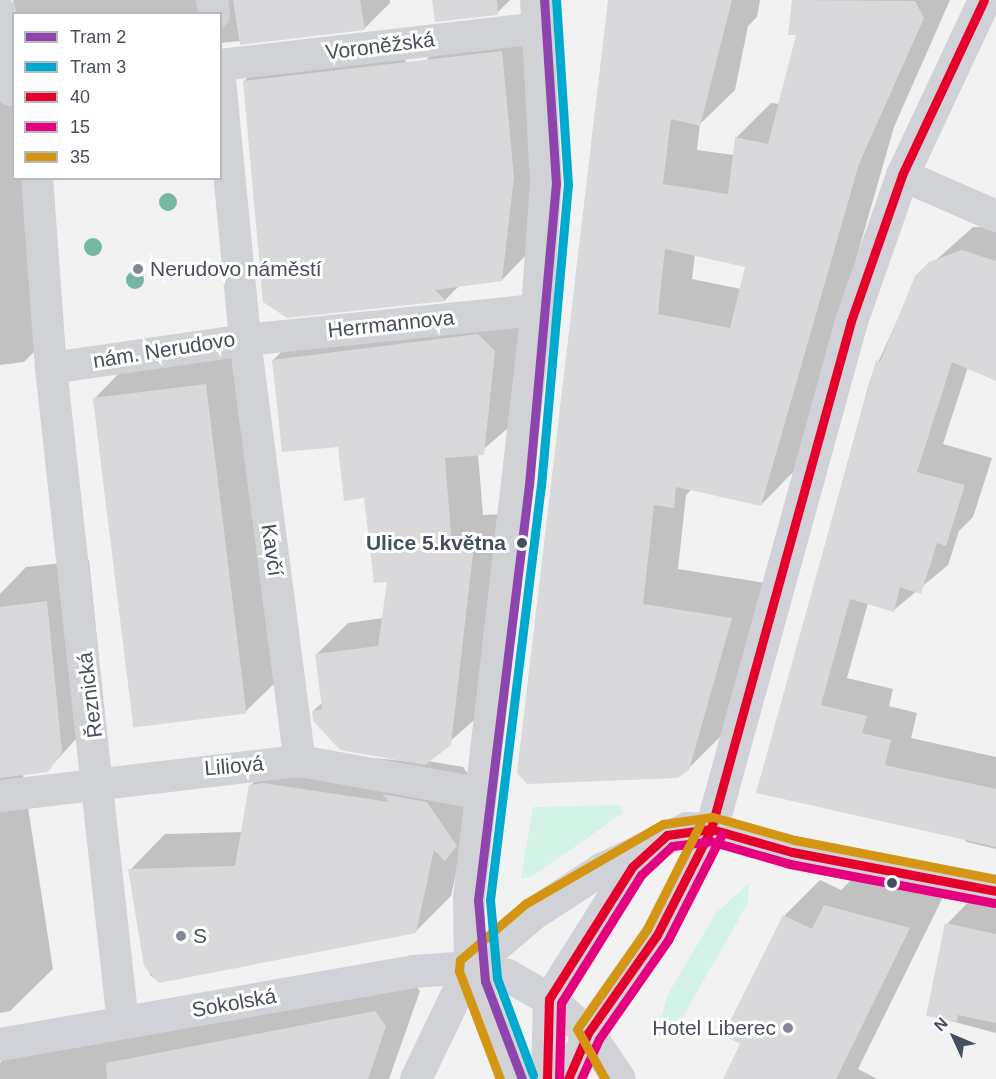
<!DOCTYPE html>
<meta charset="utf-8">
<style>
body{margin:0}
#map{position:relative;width:996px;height:1079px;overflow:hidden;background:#f2f2f2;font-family:Arial,sans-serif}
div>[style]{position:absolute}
.green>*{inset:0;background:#d4f3e7}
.shadow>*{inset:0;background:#0003}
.building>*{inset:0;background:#d9d9dc;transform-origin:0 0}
.street>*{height:32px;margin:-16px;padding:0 16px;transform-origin:16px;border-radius:16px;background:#d0d2d5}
.secondary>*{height:33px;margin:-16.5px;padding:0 16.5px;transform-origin:16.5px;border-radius:16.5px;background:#d0d2d7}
.bus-1>*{height:9px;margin:-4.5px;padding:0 4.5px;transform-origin:4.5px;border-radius:4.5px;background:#e4002b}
.bus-2>*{height:9px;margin:-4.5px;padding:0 4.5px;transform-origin:4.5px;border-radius:4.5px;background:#e5007d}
.bus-3>*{height:9px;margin:-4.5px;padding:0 4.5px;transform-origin:4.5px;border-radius:4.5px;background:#d49513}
.tram-1>*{height:9px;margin:-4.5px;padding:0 4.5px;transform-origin:4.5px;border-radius:4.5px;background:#8e44ad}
.tram-2>*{height:9px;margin:-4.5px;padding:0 4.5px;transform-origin:4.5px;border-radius:4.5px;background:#00a9ce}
.trees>*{width:18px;height:18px;margin:-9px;border-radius:50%;background:#75b7a3}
.dots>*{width:16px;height:16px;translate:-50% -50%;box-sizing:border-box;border:3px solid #fff;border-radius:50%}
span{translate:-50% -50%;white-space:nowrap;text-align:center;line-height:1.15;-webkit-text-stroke:6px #fff;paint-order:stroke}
.street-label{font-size:21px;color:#464f61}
.poi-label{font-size:21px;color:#464f61}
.left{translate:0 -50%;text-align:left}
.right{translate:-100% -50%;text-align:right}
.stop-label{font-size:21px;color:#464f61;font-weight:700}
.legend{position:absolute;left:12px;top:12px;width:210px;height:168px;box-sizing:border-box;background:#fff;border:2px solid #b5b9c0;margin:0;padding:8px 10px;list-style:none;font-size:18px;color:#464f61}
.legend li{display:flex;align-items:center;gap:12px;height:30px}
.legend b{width:30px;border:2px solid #b5b9c0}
.north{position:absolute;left:924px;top:1007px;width:60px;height:60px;-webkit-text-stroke:4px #fff;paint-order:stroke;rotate:314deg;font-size:16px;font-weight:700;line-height:24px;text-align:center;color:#464f61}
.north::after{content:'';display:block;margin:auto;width:21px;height:27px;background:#464f61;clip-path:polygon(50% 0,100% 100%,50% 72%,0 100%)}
</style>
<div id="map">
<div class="green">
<i style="clip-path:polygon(620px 805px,623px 813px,530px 878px,521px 878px,533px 807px)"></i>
<i style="clip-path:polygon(749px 883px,748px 903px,678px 1025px,655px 1040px,668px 994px,717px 912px)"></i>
</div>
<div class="shadow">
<i style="clip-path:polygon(0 0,14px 102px,14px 178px,23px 178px,43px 343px,24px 362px,0 365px)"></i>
<i style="clip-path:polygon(13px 0,390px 0,390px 3px,364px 29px,220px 43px,220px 14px,16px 14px)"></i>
<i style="clip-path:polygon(434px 0,510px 0,497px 13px)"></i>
<i style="clip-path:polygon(evenodd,610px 0,760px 0,757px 17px,748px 26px,735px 90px,700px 124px,697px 150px,734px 155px,736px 138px,771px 103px,780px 104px,798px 34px,790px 33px,794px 0,950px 0,894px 127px,796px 469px,761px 505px,692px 489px,686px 495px,678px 569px,766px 583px,724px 733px,688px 769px,528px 783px,610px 0,695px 254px,747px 266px,741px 289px,692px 279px,695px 254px)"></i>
<i style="clip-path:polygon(532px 21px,532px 249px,502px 280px,460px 285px,445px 300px,288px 316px,244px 81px,275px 51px,401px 36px,425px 169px,426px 60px,457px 30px)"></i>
<i style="clip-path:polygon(973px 227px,996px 227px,996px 379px,968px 367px,943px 444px,992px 458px,973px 517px,959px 531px,948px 565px,894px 610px,868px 603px,847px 678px,893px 689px,889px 706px,917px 713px,911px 738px,996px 757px,996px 849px,967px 842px,957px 833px,758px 792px,870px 380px,917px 277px)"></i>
<i style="clip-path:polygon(526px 319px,515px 422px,478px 454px,483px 515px,505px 514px,483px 712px,428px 761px,463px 767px,492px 810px,463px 841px,451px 896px,415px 932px,159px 982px,150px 975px,130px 870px,165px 834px,242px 832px,250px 786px,286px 750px,416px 762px,313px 711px,323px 702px,316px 655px,348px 623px,383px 618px,388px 580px,366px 497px,340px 445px,273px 360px,305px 329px)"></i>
<i style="clip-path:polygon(237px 353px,277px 681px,245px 712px,95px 398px,126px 366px)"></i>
<i style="clip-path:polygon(89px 560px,104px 708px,47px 771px,23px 775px,53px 969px,10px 1011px,0 1013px,0 594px,26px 567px)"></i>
<i style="clip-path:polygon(862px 870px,945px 893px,858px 1069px,877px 1079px,724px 1079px,742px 1043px,784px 916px,820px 880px,841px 890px)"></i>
<i style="clip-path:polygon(981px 889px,996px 893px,996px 1033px,928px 1015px,947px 924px)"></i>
<i style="clip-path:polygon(409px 978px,420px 991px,389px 1079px,0 1079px,0 1063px,9px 1054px)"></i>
</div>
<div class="building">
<i style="clip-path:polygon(233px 0,360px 0,365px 30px,240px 45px)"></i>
<i style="clip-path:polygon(432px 0,497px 0,498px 15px,435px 22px)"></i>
<i style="clip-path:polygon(evenodd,608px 0,732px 0,700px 126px,671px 119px,663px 184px,728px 194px,735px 137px,768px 144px,796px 35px,788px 35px,792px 0,915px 1px,924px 18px,859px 164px,761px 506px,676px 487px,674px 508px,654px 505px,643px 604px,732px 618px,689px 770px,678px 778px,527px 784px,517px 773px,608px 0,665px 249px,745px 267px,730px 328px,658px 314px,665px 249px)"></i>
<i style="clip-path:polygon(502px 51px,514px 177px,502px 281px,435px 290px,446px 301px,287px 318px,263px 302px,243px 81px)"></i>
<i style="clip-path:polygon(962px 250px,996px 261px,996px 381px,952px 362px,917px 472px,965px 485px,946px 546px,937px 543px,921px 594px,900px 587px,894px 612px,850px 599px,821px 705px,867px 716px,862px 733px,891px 740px,885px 765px,996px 789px,996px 847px,756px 793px,876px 360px,880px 362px,915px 276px,929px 262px)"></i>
<i style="clip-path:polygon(478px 334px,495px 351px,484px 455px,445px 458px,452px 546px,474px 545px,451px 745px,425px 765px,340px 750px,313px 721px,312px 711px,322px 709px,315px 654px,378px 646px,387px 582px,374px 583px,364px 498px,344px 501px,338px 447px,282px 452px,272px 360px)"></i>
<i style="left:206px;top:384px;width:332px;height:114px;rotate:83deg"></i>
<i style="clip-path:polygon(47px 601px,62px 752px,48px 772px,0 778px,0 607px)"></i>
<i style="clip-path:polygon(263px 783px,389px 802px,382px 794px,427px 802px,457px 846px,445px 861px,434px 850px,416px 933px,159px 983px,144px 966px,128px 869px,235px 866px,249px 785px)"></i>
<i style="clip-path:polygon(824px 905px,910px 928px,836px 1079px,723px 1079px,740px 1044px,723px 1035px,783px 915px,812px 929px)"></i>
<i style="clip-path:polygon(945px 923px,996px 934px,996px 1023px,958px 1015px,957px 1022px,926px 1016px)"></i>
<i style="clip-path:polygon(375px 1011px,386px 1026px,368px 1079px,107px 1079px,106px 1063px)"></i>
</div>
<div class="street">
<i style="left:212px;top:0;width:14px;rotate:82deg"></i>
<i style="left:0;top:12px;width:79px;rotate:82deg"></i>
<i style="left:220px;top:65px;width:322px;rotate:-6.6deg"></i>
<i style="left:220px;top:79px;width:262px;rotate:84.5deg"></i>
<i style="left:245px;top:340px;width:425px;rotate:82.6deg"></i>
<i style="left:902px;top:175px;width:103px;rotate:23.6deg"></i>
<i style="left:37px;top:178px;width:191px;rotate:85.8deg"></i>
<i style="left:51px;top:368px;width:659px;rotate:83.73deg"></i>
<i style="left:51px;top:368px;width:196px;rotate:-8.2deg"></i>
<i style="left:245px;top:340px;width:294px;rotate:-5.9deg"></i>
<i style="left:0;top:796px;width:302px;rotate:-6.7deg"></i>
<i style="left:300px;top:761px;width:181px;rotate:10.2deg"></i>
<i style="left:416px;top:1079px;width:124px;rotate:-64.3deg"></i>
<i style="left:513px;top:1079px;width:120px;rotate:-111deg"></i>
<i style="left:470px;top:967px;width:69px;rotate:-90.8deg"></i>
<i style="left:469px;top:898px;width:592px;rotate:-83.4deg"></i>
<i style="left:537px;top:310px;width:128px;rotate:-86deg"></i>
<i style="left:546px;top:182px;width:182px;rotate:-93.1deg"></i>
</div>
<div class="secondary">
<i style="left:470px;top:967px;width:82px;rotate:-40.5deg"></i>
<i style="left:532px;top:914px;width:82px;rotate:-33.1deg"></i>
<i style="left:601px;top:869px;width:95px;rotate:-25.5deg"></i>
<i style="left:687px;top:828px;width:24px;rotate:2deg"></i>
<i style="left:711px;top:829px;width:84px;rotate:15.9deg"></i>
<i style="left:792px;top:852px;width:208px;rotate:10.8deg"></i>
<i style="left:0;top:1044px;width:419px;rotate:-10deg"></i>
<i style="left:413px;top:971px;width:57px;rotate:-4deg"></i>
<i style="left:470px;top:967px;width:38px;rotate:12deg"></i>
<i style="left:507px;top:975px;width:48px;rotate:29.7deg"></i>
<i style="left:549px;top:999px;width:52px;rotate:41.1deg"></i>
<i style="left:588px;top:1033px;width:55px;rotate:56deg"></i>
<i style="left:547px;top:1079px;width:80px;rotate:-88.6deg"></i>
<i style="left:549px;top:999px;width:156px;rotate:-57.8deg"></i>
<i style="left:632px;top:867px;width:25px;rotate:-45deg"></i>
<i style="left:568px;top:1079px;width:50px;rotate:-66.5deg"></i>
<i style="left:588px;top:1033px;width:120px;rotate:-54.9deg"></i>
<i style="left:657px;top:935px;width:119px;rotate:-63deg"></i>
<i style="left:711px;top:829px;width:527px;rotate:-74.59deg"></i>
<i style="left:851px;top:321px;width:155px;rotate:-70.7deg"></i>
<i style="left:902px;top:175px;width:193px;rotate:-64.9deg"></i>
</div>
<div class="bus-1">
<i style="left:547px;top:1079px;width:80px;rotate:-88.6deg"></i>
<i style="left:549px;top:999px;width:156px;rotate:-57.8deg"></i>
<i style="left:632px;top:867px;width:47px;rotate:-42.4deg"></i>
<i style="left:667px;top:835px;width:44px;rotate:-7.8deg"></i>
<i style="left:711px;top:829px;width:84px;rotate:15.9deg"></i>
<i style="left:792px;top:852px;width:208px;rotate:10.8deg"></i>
<i style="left:568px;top:1079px;width:50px;rotate:-66.5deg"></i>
<i style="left:588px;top:1033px;width:120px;rotate:-54.9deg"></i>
<i style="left:657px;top:935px;width:119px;rotate:-63deg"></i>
<i style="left:711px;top:829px;width:527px;rotate:-74.59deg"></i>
<i style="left:851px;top:321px;width:155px;rotate:-70.7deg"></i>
<i style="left:902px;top:175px;width:193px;rotate:-64.9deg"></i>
</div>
<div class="bus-2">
<i style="left:559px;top:1079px;width:76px;rotate:-88.5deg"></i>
<i style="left:561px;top:1003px;width:151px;rotate:-58deg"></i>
<i style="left:641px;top:875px;width:42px;rotate:-43.1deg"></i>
<i style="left:672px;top:846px;width:38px;rotate:-7deg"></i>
<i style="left:710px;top:841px;width:83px;rotate:16deg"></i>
<i style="left:790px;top:864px;width:208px;rotate:10.8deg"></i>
<i style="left:581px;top:1079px;width:44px;rotate:-65.8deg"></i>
<i style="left:599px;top:1039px;width:121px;rotate:-55.1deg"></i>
<i style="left:668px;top:940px;width:119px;rotate:-63deg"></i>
</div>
<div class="bus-3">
<i style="left:500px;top:1079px;width:116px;rotate:-110.8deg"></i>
<i style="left:459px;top:971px;width:11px;rotate:-85deg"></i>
<i style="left:460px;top:960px;width:86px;rotate:-40.7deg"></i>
<i style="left:525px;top:904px;width:160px;rotate:-30.1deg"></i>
<i style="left:663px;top:824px;width:50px;rotate:-8deg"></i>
<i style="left:713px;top:817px;width:85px;rotate:15.7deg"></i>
<i style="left:795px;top:840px;width:205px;rotate:11deg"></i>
<i style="left:605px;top:1079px;width:57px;rotate:-119.2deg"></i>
<i style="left:577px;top:1029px;width:122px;rotate:-55deg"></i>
<i style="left:647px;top:929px;width:118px;rotate:-63.2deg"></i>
</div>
<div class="tram-1">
<i style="left:522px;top:1079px;width:105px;rotate:-110.7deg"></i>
<i style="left:485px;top:981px;width:81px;rotate:-94.9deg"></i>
<i style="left:478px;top:900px;width:418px;rotate:-83deg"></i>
<i style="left:529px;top:485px;width:302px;rotate:-84.9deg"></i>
<i style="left:556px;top:184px;width:184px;rotate:-93.7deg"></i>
</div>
<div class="tram-2">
<i style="left:533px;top:1075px;width:103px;rotate:-110.4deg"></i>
<i style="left:497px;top:978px;width:78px;rotate:-95.1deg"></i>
<i style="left:490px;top:900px;width:417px;rotate:-83deg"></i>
<i style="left:541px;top:486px;width:302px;rotate:-84.9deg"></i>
<i style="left:568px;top:185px;width:185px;rotate:-93.7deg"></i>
</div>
<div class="trees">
<i style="left:168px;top:202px"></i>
<i style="left:93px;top:247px"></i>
<i style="left:135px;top:280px"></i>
</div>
<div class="dots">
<i style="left:138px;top:269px;background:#828894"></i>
<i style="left:522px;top:543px;background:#464f61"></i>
<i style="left:892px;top:883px;background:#464f61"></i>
<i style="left:181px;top:936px;background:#828894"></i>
<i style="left:788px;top:1028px;background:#828894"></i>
</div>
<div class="street-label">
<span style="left:380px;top:46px;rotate:-7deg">Voroněžská</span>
<span style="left:391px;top:324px;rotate:-6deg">Herrmannova</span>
<span style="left:164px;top:350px;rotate:-9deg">nám. Nerudovo</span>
<span style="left:272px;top:550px;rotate:82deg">Kavčí</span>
<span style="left:90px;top:695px;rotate:-97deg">Řeznická</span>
<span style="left:234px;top:766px;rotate:-5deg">Liliová</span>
<span style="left:234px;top:1003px;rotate:-10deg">Sokolská</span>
</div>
<div class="poi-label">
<span class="left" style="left:150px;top:269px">Nerudovo náměstí</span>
<span class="left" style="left:193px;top:936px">S</span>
<span class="right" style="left:776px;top:1028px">Hotel Liberec</span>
</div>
<div class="stop-label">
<span class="right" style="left:506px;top:543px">Ulice 5.května</span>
</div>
<ul class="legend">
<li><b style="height:8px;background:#8e44ad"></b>Tram 2</li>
<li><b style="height:8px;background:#00a9ce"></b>Tram 3</li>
<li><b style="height:8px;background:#e4002b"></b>40</li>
<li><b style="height:8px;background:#e5007d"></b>15</li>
<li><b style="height:8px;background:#d49513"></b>35</li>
</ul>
<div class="north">N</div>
</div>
